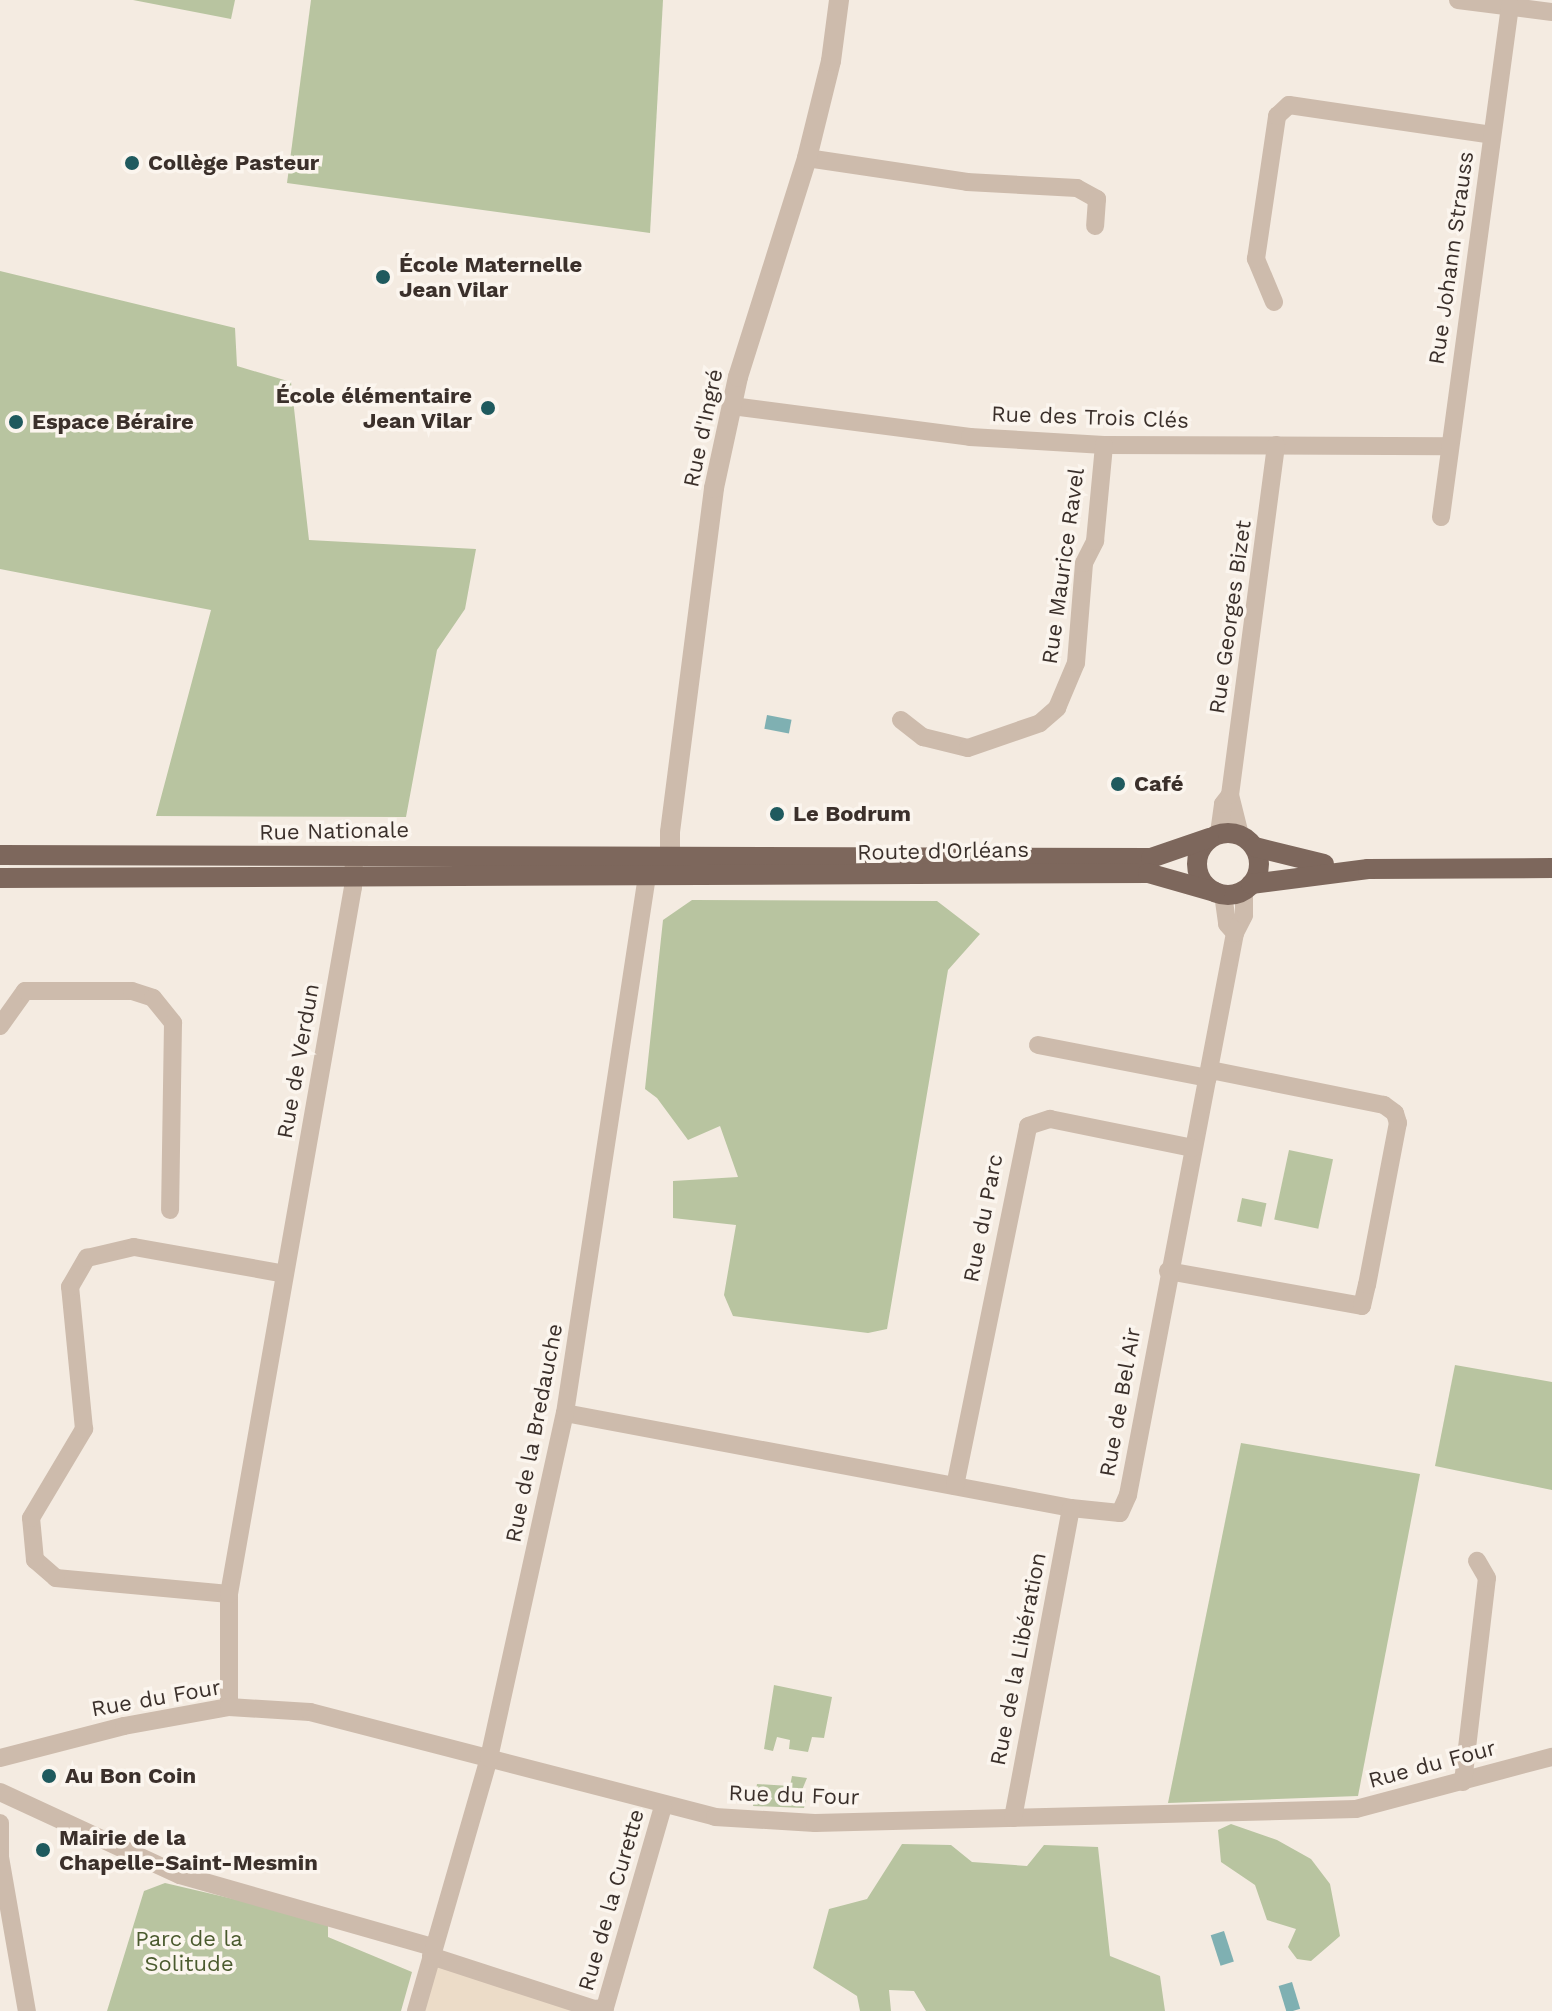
<!DOCTYPE html>
<meta charset="utf-8">
<style>
body{margin:0}
#map{position:relative;width:1552px;height:2011px;overflow:hidden;background:#f4ebe1;font-family:"Work Sans",sans-serif}
div>[style]{position:absolute}
.green>*{inset:0;background:#b8c4a0;transform-origin:0 0}
.plaza>*{inset:0;background:#ecdcc8}
.water>*{inset:0;background:#7fb0b2;transform-origin:0 0}
.minor>*{height:18px;margin:-9px;padding:0 9px;transform-origin:9px;border-radius:9px;background:#cdbbac}
.tertiary>*{height:20px;margin:-10px;padding:0 10px;transform-origin:10px;border-radius:10px;background:#cdbbac}
.primary>*{height:20px;margin:-10px;padding:0 10px;transform-origin:10px;border-radius:10px;background:#7d675c}
.primary>.ring{margin:-10px;padding:0;box-sizing:content-box;background:none;border:20px solid #7d675c;border-radius:50%}
.dots>*{width:22px;height:22px;translate:-50% -50%;box-sizing:border-box;border:4px solid #fbf5ee;border-radius:50%}
span{translate:-50% -50%;white-space:nowrap;text-align:center;line-height:1.15;-webkit-text-stroke:7px #fbf5ee;paint-order:stroke}
.poi-label{font-size:22px;color:#3b302b;font-weight:700}
.left{translate:0 -50%;text-align:left}
.right{translate:-100% -50%;text-align:right}
.street-label{font-size:22px;color:#3b302b}
.park-label{font-size:22px;color:#4a5a2e}
</style>
<div id="map">
<div class="green">
<i style="clip-path:polygon(133px 0,235px 0,231px 19px)"></i>
<i style="clip-path:polygon(311px 0,663px 0,650px 233px,287px 183px)"></i>
<i style="clip-path:polygon(0 271px,235px 328px,237px 366px,291px 382px,309px 540px,476px 549px,465px 609px,437px 650px,406px 817px,156px 816px,211px 610px,0 569px)"></i>
<i style="clip-path:polygon(692px 900px,937px 901px,980px 934px,948px 970px,887px 1329px,868px 1333px,733px 1316px,724px 1295px,736px 1225px,673px 1218px,673px 1181px,738px 1177px,720px 1126px,688px 1140px,657px 1098px,645px 1089px,663px 920px)"></i>
<i style="left:1289px;top:1150px;width:45px;height:71px;rotate:12deg"></i>
<i style="left:1242px;top:1198px;width:25px;height:24px;rotate:12deg"></i>
<i style="clip-path:polygon(1455px 1365px,1552px 1382px,1552px 1490px,1435px 1466px)"></i>
<i style="clip-path:polygon(1241px 1443px,1420px 1474px,1358px 1796px,1168px 1803px)"></i>
<i style="clip-path:polygon(774px 1685px,832px 1697px,824px 1738px,812px 1737px,808px 1752px,789px 1749px,790px 1740px,777px 1737px,773px 1751px,764px 1749px)"></i>
<i style="clip-path:polygon(792px 1776px,807px 1778px,797px 1802px,806px 1800px,804px 1808px,753px 1806px,757px 1784px,790px 1786px)"></i>
<i style="clip-path:polygon(1231px 1824px,1277px 1840px,1311px 1859px,1330px 1884px,1340px 1936px,1311px 1961px,1297px 1959px,1288px 1947px,1296px 1929px,1267px 1920px,1255px 1885px,1221px 1862px,1218px 1830px)"></i>
<i style="clip-path:polygon(902px 1844px,951px 1845px,972px 1862px,1027px 1866px,1044px 1845px,1098px 1847px,1110px 1956px,1160px 1976px,1165px 2011px,926px 2011px,914px 1991px,889px 1990px,891px 2011px,860px 2011px,857px 1996px,813px 1968px,829px 1909px,867px 1899px)"></i>
<i style="clip-path:polygon(165px 1883px,328px 1921px,328px 1937px,412px 1972px,401px 2011px,107px 2011px,144px 1891px)"></i>
</div>
<div class="plaza">
<i style="clip-path:polygon(432px 1952px,613px 2011px,416px 2011px)"></i>
</div>
<div class="water">
<i style="left:767px;top:715px;width:25px;height:14px;rotate:11deg"></i>
<i style="left:1224px;top:1931px;width:32px;height:14px;rotate:72deg"></i>
<i style="left:1292px;top:1982px;width:28px;height:14px;rotate:73deg"></i>
</div>
<div class="minor">
<i style="left:1458px;top:0;width:95px;rotate:7.3deg"></i>
<i style="left:807px;top:158px;width:162px;rotate:8.5deg"></i>
<i style="left:967px;top:182px;width:110px;rotate:3.1deg"></i>
<i style="left:1077px;top:188px;width:23px;rotate:29deg"></i>
<i style="left:1097px;top:199px;width:27px;rotate:94deg"></i>
<i style="left:1274px;top:302px;width:47px;rotate:-112.7deg"></i>
<i style="left:1256px;top:259px;width:145px;rotate:-81.6deg"></i>
<i style="left:1277px;top:116px;width:16px;rotate:-43deg"></i>
<i style="left:1289px;top:105px;width:205px;rotate:8.4deg"></i>
<i style="left:732px;top:406px;width:240px;rotate:7.4deg"></i>
<i style="left:970px;top:437px;width:134px;rotate:3.4deg"></i>
<i style="left:1104px;top:445px;width:345px;rotate:0.2deg"></i>
<i style="left:1441px;top:517px;width:516px;rotate:-82.31deg"></i>
<i style="left:901px;top:720px;width:28px;rotate:38deg"></i>
<i style="left:923px;top:737px;width:46px;rotate:13.7deg"></i>
<i style="left:968px;top:748px;width:76px;rotate:-19.1deg"></i>
<i style="left:1040px;top:723px;width:23px;rotate:-41deg"></i>
<i style="left:1057px;top:708px;width:49px;rotate:-67.1deg"></i>
<i style="left:1076px;top:663px;width:100px;rotate:-85.4deg"></i>
<i style="left:1084px;top:563px;width:25px;rotate:-63deg"></i>
<i style="left:1095px;top:541px;width:96px;rotate:-84.6deg"></i>
<i style="left:1230px;top:795px;width:41px;rotate:76deg"></i>
<i style="left:1219px;top:833px;width:29px;rotate:-82deg"></i>
<i style="left:1223px;top:804px;width:11px;rotate:-52deg"></i>
<i style="left:1230px;top:795px;width:353px;rotate:-82.5deg"></i>
<i style="left:1223px;top:894px;width:30px;rotate:82deg"></i>
<i style="left:1227px;top:924px;width:12px;rotate:48deg"></i>
<i style="left:0;top:1026px;width:43px;rotate:-54.5deg"></i>
<i style="left:25px;top:991px;width:107px"></i>
<i style="left:132px;top:991px;width:22px;rotate:18deg"></i>
<i style="left:153px;top:998px;width:32px;rotate:51deg"></i>
<i style="left:173px;top:1023px;width:187px;rotate:90.9deg"></i>
<i style="left:1038px;top:1045px;width:173px;rotate:11deg"></i>
<i style="left:1168px;top:1271px;width:197px;rotate:10.2deg"></i>
<i style="left:1362px;top:1306px;width:22px;rotate:-77deg"></i>
<i style="left:1367px;top:1285px;width:165px;rotate:-79.2deg"></i>
<i style="left:1398px;top:1123px;width:10px;rotate:-107deg"></i>
<i style="left:1395px;top:1113px;width:14px;rotate:-144deg"></i>
<i style="left:1384px;top:1105px;width:177px;rotate:-168.6deg"></i>
<i style="left:565px;top:1413px;width:515px;rotate:10.63deg"></i>
<i style="left:1071px;top:1508px;width:49px;rotate:5.8deg"></i>
<i style="left:1120px;top:1513px;width:20px;rotate:-66deg"></i>
<i style="left:1128px;top:1495px;width:572px;rotate:-79.22deg"></i>
<i style="left:1235px;top:933px;width:20px;rotate:-63deg"></i>
<i style="left:1244px;top:915px;width:24px;rotate:-90deg"></i>
<i style="left:955px;top:1486px;width:367px;rotate:-78.5deg"></i>
<i style="left:1028px;top:1126px;width:23px;rotate:-18deg"></i>
<i style="left:1050px;top:1119px;width:145px;rotate:11.5deg"></i>
<i style="left:229px;top:1594px;width:174px;rotate:-174.7deg"></i>
<i style="left:56px;top:1578px;width:28px;rotate:-139deg"></i>
<i style="left:35px;top:1560px;width:42px;rotate:-95.4deg"></i>
<i style="left:31px;top:1518px;width:104px;rotate:-59.2deg"></i>
<i style="left:84px;top:1429px;width:143px;rotate:-95.6deg"></i>
<i style="left:70px;top:1287px;width:34px;rotate:-60deg"></i>
<i style="left:87px;top:1258px;width:48px;rotate:-13.2deg"></i>
<i style="left:134px;top:1247px;width:153px;rotate:10.1deg"></i>
<i style="left:229px;top:1707px;width:113px;rotate:-90deg"></i>
<i style="left:229px;top:1594px;width:718px;rotate:-80.05deg"></i>
<i style="left:353px;top:887px;width:31px;rotate:-88deg"></i>
<i style="left:0;top:1758px;width:128px;rotate:-14.5deg"></i>
<i style="left:124px;top:1726px;width:107px;rotate:-10.3deg"></i>
<i style="left:229px;top:1707px;width:81px;rotate:3.5deg"></i>
<i style="left:310px;top:1712px;width:418px;rotate:14.5deg"></i>
<i style="left:715px;top:1817px;width:100px;rotate:3.4deg"></i>
<i style="left:815px;top:1823px;width:541px;rotate:-1.48deg"></i>
<i style="left:1356px;top:1809px;width:203px;rotate:-14.9deg"></i>
<i style="left:1463px;top:1782px;width:205px;rotate:-83.3deg"></i>
<i style="left:1487px;top:1578px;width:20px;rotate:-120deg"></i>
<i style="left:0;top:1792px;width:198px;rotate:24.8deg"></i>
<i style="left:180px;top:1875px;width:263px;rotate:15.9deg"></i>
<i style="left:1013px;top:1818px;width:315px;rotate:-79.4deg"></i>
<i style="left:0;top:1823px;width:34px;rotate:90deg"></i>
<i style="left:0;top:1857px;width:156px;rotate:80.1deg"></i>
<i style="left:431px;top:1956px;width:171px;rotate:18deg"></i>
<i style="left:594px;top:2009px;width:11px;rotate:-5deg"></i>
<i style="left:416px;top:2011px;width:263px;rotate:-73.9deg"></i>
<i style="left:489px;top:1758px;width:353px;rotate:-77.6deg"></i>
<i style="left:565px;top:1413px;width:556px;rotate:-81.32deg"></i>
<i style="left:604px;top:2011px;width:213px;rotate:-73.9deg"></i>
</div>
<div class="tertiary">
<i style="left:670px;top:873px;width:41px;rotate:-90deg"></i>
<i style="left:670px;top:832px;width:347px;rotate:-82.7deg"></i>
<i style="left:714px;top:488px;width:114px;rotate:-77.8deg"></i>
<i style="left:738px;top:377px;width:230px;rotate:-72.5deg"></i>
<i style="left:807px;top:158px;width:100px;rotate:-76.1deg"></i>
<i style="left:831px;top:61px;width:62px;rotate:-82.5deg"></i>
</div>
<div class="primary">
<i class="ring" style="left:1197px;top:833px;width:42px;height:42px"></i>
<i style="left:1255px;top:847px;width:71px;rotate:13.8deg"></i>
<i style="left:0;top:855px;width:1151px;rotate:0.15deg"></i>
<i style="left:1151px;top:858px;width:61px;rotate:-19deg"></i>
<i style="left:0;top:878px;width:1148px;rotate:-0.25deg"></i>
<i style="left:1148px;top:873px;width:70px;rotate:15.8deg"></i>
<i style="left:1251px;top:884px;width:118px;rotate:-7.3deg"></i>
<i style="left:1368px;top:869px;width:184px;rotate:-0.3deg"></i>
</div>
<div class="dots">
<i style="left:132px;top:163px;background:#1f5a5e"></i>
<i style="left:383px;top:277px;background:#1f5a5e"></i>
<i style="left:488px;top:408px;background:#1f5a5e"></i>
<i style="left:16px;top:422px;background:#1f5a5e"></i>
<i style="left:1118px;top:784px;background:#1f5a5e"></i>
<i style="left:777px;top:814px;background:#1f5a5e"></i>
<i style="left:49px;top:1776px;background:#1f5a5e"></i>
<i style="left:43px;top:1850px;background:#1f5a5e"></i>
</div>
<div class="poi-label">
<span class="left" style="left:148px;top:163px">Collège Pasteur</span>
<span class="left" style="left:399px;top:277px">École Maternelle<br>Jean Vilar</span>
<span class="right" style="left:472px;top:408px">École élémentaire<br>Jean Vilar</span>
<span class="left" style="left:32px;top:422px">Espace Béraire</span>
<span class="left" style="left:1134px;top:784px">Café</span>
<span class="left" style="left:793px;top:814px">Le Bodrum</span>
<span class="left" style="left:65px;top:1776px">Au Bon Coin</span>
<span class="left" style="left:59px;top:1850px">Mairie de la<br>Chapelle-Saint-Mesmin</span>
</div>
<div class="street-label">
<span style="left:1451px;top:258px;rotate:-82deg">Rue Johann Strauss</span>
<span style="left:1090px;top:417px;rotate:2deg">Rue des Trois Clés</span>
<span style="left:703px;top:428px;rotate:-78deg">Rue d'Ingré</span>
<span style="left:1063px;top:566px;rotate:-82deg">Rue Maurice Ravel</span>
<span style="left:1230px;top:617px;rotate:-82deg">Rue Georges Bizet</span>
<span style="left:334px;top:831px;rotate:-1deg">Rue Nationale</span>
<span style="left:943px;top:851px;rotate:-1deg">Route d'Orléans</span>
<span style="left:298px;top:1061px;rotate:-80deg">Rue de Verdun</span>
<span style="left:983px;top:1218px;rotate:-79deg">Rue du Parc</span>
<span style="left:1120px;top:1402px;rotate:-80deg">Rue de Bel Air</span>
<span style="left:534px;top:1433px;rotate:-79deg">Rue de la Bredauche</span>
<span style="left:1018px;top:1659px;rotate:-79deg">Rue de la Libération</span>
<span style="left:156px;top:1698px;rotate:-10deg">Rue du Four</span>
<span style="left:1432px;top:1764px;rotate:-15deg">Rue du Four</span>
<span style="left:794px;top:1795px;rotate:2deg">Rue du Four</span>
<span style="left:611px;top:1900px;rotate:-74deg">Rue de la Curette</span>
</div>
<div class="park-label">
<span style="left:189px;top:1951px">Parc de la<br>Solitude</span>
</div>
</div>
